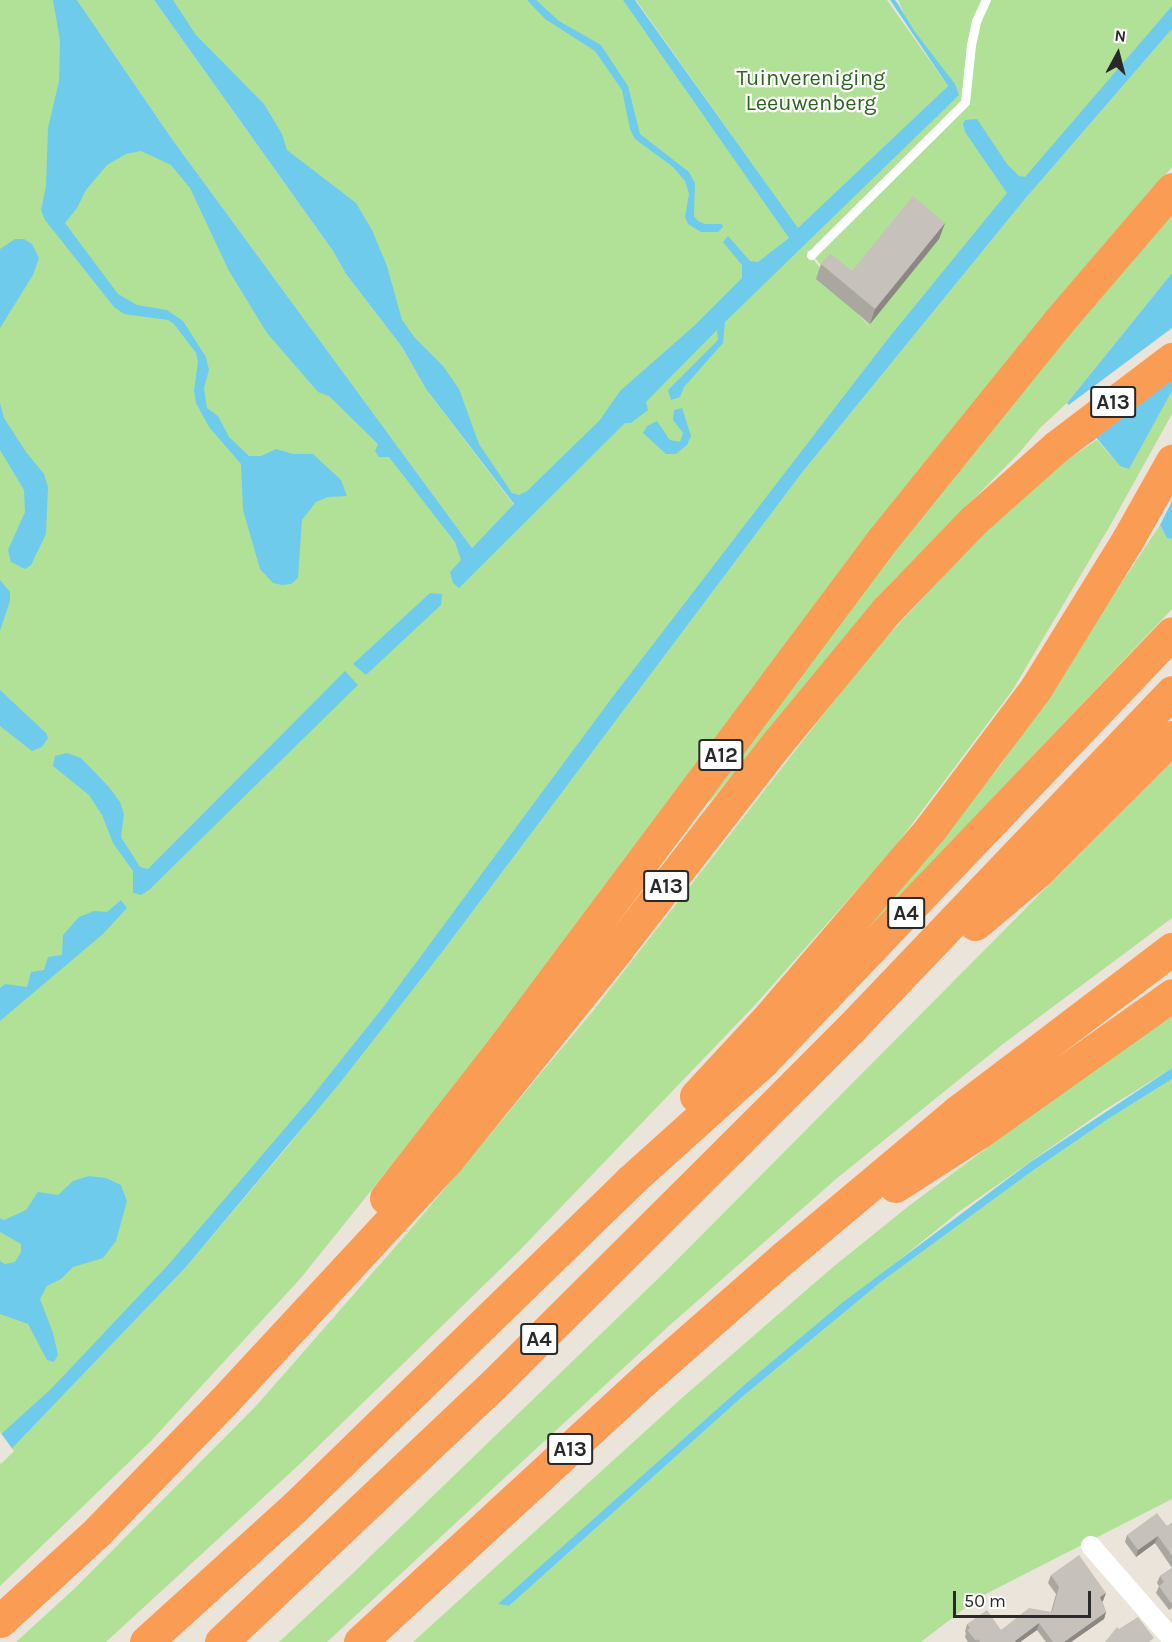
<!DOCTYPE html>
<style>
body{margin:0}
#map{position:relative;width:1172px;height:1642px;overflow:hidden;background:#ebe4da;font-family:Karla,sans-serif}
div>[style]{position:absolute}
.green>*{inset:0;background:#b1e197}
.water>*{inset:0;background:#6fcbec}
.pier>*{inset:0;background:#ebe4da}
.service>*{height:9px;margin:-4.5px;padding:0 4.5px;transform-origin:4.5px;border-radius:4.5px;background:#fff}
.minor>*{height:20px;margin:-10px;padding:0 10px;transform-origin:10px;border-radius:10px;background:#fff}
.motorway>*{height:33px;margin:-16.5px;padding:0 16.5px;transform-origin:16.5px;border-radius:16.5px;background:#fb9c55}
.wall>*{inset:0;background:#aaa6a0}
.shaded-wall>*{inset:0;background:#8b8782}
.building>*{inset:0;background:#c6c1ba}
span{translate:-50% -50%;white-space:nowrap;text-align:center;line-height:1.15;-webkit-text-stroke:4.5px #fff;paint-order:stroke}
.shield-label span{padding:2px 4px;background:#fff;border:2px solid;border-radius:4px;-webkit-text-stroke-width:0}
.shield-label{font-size:21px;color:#292929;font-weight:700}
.park-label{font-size:22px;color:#2a641b}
.north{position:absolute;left:1088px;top:24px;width:60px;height:60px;-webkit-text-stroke:4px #fff;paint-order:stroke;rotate:7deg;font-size:16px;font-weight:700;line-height:24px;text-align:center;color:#292929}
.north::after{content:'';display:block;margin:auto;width:21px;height:27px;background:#292929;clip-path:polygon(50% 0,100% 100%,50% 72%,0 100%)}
.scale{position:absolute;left:953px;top:1591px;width:138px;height:27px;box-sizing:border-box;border:3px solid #292929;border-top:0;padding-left:8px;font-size:18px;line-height:21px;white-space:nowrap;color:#292929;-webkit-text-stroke:4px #fff;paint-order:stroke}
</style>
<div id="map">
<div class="green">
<i style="clip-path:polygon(evenodd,0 0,73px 0,181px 157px,475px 558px,521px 511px,161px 0,628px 0,799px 241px,955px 93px,908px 23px,898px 0,1172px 0,1172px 19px,883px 345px,597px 733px,195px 1248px,26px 1425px,20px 1418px,0 1435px,0 0,809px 250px,875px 334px,807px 252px,809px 250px)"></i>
<i style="clip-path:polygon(77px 0,154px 0,333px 251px,346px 274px,402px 347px,426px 389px,514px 505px,472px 548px,172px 139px)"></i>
<i style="clip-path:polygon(636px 0,887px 0,948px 86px,798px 229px)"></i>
<i style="clip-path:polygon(1172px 29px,1172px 167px,1057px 302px,469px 1069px,300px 1279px,151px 1441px,0 1586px,0 1461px,186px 1267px,288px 1146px,446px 947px,801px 474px,1025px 199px)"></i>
<i style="clip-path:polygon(1172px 212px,1172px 273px,1067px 403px,1040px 428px,1020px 452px,889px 585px,710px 802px,709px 796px,854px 601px,1010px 400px)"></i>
<i style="clip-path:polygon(1172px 391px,1172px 414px,1111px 524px,1012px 691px,894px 848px,755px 1005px,519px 1251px,303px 1461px,106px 1642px,16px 1642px,74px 1589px,257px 1405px,416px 1223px,593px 1011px,868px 657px,1000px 515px,1067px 460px,1097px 440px,1120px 466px,1129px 468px)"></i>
<i style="clip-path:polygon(1160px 525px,1167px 538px,1172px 539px,1172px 609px,865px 933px,861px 932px,1000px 766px)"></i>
<i style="clip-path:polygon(1172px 761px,1172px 918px,1003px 1044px,836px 1179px,670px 1325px,327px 1642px,279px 1642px,351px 1575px,666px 1271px)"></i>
<i style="clip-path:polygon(1172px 1011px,1172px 1068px,1103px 1111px,960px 1211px,744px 1385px,499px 1604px,509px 1606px,741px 1398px,881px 1282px,1031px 1172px,1108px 1119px,1172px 1079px,1172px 1499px,978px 1598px,921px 1642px,413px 1642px,683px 1397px,833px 1267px,910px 1205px)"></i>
</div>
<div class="water">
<i style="clip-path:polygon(53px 0,77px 0,172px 139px,472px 548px,514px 504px,426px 389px,402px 347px,346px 274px,333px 251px,154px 0,173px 0,196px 35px,264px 104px,282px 134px,287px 150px,356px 203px,372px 230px,387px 266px,402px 320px,415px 338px,443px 366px,459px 389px,479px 444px,512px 493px,519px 495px,527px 491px,600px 420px,620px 391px,694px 326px,742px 278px,742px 265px,723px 242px,728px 236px,750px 261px,758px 262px,789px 238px,623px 0,635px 0,798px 228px,948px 86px,890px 0,895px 0,898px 4px,915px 32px,955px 84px,959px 95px,725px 322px,723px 343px,684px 387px,680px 397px,671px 400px,668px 390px,718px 340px,717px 330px,646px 402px,648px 410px,631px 423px,625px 423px,459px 588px,453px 583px,450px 572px,461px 560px,455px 542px,389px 457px,379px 457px,375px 451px,378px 444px,329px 396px,318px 392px,267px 333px,229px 271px,190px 188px,171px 165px,141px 151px,126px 154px,107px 165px,86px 190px,77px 208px,65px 223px,118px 294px,137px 305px,167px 310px,183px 321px,206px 357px,209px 370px,204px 388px,207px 408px,218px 416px,229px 437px,249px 456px,261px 456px,276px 449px,293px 454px,313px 454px,341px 480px,347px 496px,328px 497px,316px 502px,302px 520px,298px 578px,291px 584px,282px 585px,273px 583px,260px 569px,243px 510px,241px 464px,209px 427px,196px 403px,194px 391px,198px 362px,196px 353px,174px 324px,168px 320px,124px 314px,114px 307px,45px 220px,41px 210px,46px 186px,48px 128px,59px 81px,60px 41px)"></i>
<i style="clip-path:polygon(527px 0,536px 0,559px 21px,601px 45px,628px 86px,640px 134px,689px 172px,695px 183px,694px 216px,698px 221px,705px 224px,722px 224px,723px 227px,718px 232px,701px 232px,688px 224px,685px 217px,689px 194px,685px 181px,673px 167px,635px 139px,630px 129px,622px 90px,595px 51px,545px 19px)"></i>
<i style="clip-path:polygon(1172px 6px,1172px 29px,1025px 199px,801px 474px,446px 947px,339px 1084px,186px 1267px,0 1461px,0 1435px,51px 1389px,169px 1264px,310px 1099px,384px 1006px,611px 699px,887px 340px,1007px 193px,965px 132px,963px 124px,965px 120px,977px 119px,1007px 164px,1019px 176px,1025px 177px)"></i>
<i style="clip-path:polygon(15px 239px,24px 239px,32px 244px,39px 258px,33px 275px,0 328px,0 249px)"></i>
<i style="clip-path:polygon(1172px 273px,1172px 391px,1129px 469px,1120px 466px,1067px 403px)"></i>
<i style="clip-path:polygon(0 403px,4px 418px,26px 452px,44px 474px,48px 487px,46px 534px,31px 565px,25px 569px,11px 562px,8px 550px,25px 512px,24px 490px,0 450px)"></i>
<i style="clip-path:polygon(682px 408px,691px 436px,687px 445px,676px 454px,666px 454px,643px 433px,647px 426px,657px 421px,670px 440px,680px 442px,683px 433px,673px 420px,674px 410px)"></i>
<i style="clip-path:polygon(1172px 501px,1172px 539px,1167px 538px,1160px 525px)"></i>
<i style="clip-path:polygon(0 580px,10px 592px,10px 601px,0 631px)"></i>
<i style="clip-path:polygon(430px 593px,442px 594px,441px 605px,366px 675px,353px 664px)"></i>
<i style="clip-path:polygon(345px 671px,358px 685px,149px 890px,141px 895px,133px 893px,133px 871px,113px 843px,102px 815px,89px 795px,53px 766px,55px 756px,67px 753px,81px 758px,109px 787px,120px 802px,124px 814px,121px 837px,140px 867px,148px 869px)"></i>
<i style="clip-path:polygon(0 690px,46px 733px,48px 738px,42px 747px,32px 751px,0 726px)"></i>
<i style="clip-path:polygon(121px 900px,127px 908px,103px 934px,0 1021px,0 988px,5px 984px,27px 987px,31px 972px,44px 970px,48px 957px,62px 955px,63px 935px,79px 917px,94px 911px,107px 912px)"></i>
<i style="clip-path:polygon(1172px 1068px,1172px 1079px,1108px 1119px,1031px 1172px,881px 1282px,741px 1398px,509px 1606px,498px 1604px,744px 1385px,842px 1303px,1029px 1163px)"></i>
<i style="clip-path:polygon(89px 1176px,106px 1178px,121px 1185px,127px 1201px,116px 1241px,103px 1258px,73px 1267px,61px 1279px,47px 1286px,40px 1299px,53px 1333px,58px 1355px,54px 1362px,47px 1360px,28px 1324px,0 1314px,0 1261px,5px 1264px,15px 1262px,21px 1252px,21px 1244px,0 1232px,0 1218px,4px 1220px,26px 1210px,38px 1192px,58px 1195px,73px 1181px)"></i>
</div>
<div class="pier">
<i style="clip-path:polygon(1172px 328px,1172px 380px,1093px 439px,1066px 407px)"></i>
<i style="clip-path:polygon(0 1432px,14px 1451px,1px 1464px,0 1462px)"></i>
</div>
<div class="service">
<i style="left:811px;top:255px;width:217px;rotate:-44.8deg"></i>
<i style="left:965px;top:102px;width:57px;rotate:-84deg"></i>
<i style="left:971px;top:45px;width:25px;rotate:-78deg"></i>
<i style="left:976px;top:21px;width:23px;rotate:-65deg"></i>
</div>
<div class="minor">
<i style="left:1091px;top:1546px;width:123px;rotate:48.9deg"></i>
</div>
<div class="motorway">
<i style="left:975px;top:924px;width:81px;rotate:-40deg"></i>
<i style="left:1037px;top:872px;width:191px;rotate:-45deg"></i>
<i style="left:696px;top:1096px;width:109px;rotate:-47.2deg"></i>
<i style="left:770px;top:1016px;width:248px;rotate:-49.4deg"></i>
<i style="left:931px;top:828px;width:175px;rotate:-53.1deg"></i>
<i style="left:1036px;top:688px;width:175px;rotate:-58.3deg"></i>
<i style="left:1128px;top:539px;width:90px;rotate:-60.6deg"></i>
<i style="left:895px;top:1186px;width:98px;rotate:-32.6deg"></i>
<i style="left:978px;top:1133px;width:238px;rotate:-35.4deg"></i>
<i style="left:386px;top:1198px;width:194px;rotate:-52.1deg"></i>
<i style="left:505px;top:1045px;width:632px;rotate:-53.24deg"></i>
<i style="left:883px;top:539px;width:279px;rotate:-51.1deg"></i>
<i style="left:1058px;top:322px;width:175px;rotate:-49.4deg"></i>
<i style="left:0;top:1621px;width:132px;rotate:-42.5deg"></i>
<i style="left:97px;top:1532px;width:181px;rotate:-45.9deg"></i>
<i style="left:223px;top:1402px;width:331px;rotate:-47.2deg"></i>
<i style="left:448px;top:1159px;width:271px;rotate:-51.1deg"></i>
<i style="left:618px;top:948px;width:261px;rotate:-52.2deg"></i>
<i style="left:778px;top:742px;width:171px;rotate:-50.5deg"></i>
<i style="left:887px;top:610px;width:125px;rotate:-46deg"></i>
<i style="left:974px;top:520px;width:110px;rotate:-41.7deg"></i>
<i style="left:1056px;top:447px;width:146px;rotate:-37.2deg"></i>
<i style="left:146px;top:1642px;width:204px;rotate:-42.2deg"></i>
<i style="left:297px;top:1505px;width:465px;rotate:-44.2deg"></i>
<i style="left:630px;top:1181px;width:178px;rotate:-42deg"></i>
<i style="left:762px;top:1062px;width:593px;rotate:-46.3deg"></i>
<i style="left:221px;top:1642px;width:373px;rotate:-43.4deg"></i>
<i style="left:492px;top:1386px;width:336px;rotate:-44.9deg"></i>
<i style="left:730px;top:1149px;width:170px;rotate:-45deg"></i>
<i style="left:850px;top:1029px;width:466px;rotate:-46.3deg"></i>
<i style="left:360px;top:1642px;width:397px;rotate:-42.7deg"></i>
<i style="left:652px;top:1373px;width:174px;rotate:-41.3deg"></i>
<i style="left:783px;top:1258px;width:227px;rotate:-40deg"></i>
<i style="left:957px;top:1112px;width:270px;rotate:-37.2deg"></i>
</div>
<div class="wall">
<i style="clip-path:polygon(945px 223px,939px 239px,870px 324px,816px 279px,821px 264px,852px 271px)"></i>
<i style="clip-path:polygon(1172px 1523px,1172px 1608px,1169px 1610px,1156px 1593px,1159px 1586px,1157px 1583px,1160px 1576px,1172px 1568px,1155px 1543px,1136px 1557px,1125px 1542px,1127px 1535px,1167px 1526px)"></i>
<i style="clip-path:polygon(1051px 1575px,1106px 1593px,1102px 1601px,1106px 1612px,1104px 1619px,1071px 1642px,1046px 1642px,1037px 1630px,1020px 1642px,968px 1642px,965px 1637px,966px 1633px,965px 1632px,967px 1624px,1001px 1630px,1051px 1612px,1056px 1594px,1048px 1583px)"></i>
</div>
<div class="shaded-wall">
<i style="clip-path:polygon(945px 223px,939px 239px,870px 324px,875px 309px)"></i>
<i style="clip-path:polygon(1158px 1536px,1155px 1543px,1136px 1557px,1138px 1550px)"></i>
<i style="clip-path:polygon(1106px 1593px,1103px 1601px,1098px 1605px,1100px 1597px)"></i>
<i style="clip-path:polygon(1106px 1612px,1104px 1619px,1071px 1642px,1064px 1642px)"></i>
<i style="clip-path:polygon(1039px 1623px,1037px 1630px,1020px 1642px,1014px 1642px,1015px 1641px)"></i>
</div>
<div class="building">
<i style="clip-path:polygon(913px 196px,945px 223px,875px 309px,821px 264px,830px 253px,852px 271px)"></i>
<i style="clip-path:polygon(1157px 1513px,1167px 1526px,1172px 1523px,1172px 1556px,1158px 1536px,1138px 1550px,1127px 1535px)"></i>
<i style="clip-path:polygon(1079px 1555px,1106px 1593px,1100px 1597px,1106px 1612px,1064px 1642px,1053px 1642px,1039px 1623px,1015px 1641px,1016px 1642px,980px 1642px,978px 1639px,976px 1641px,967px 1630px,970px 1628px,967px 1624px,987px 1610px,1001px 1630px,1029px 1608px,1052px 1612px,1059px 1587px,1051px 1575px)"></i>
<i style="clip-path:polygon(1172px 1568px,1172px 1602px,1171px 1603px,1159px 1586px,1164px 1582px,1160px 1576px)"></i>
<i style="clip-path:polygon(1138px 1617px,1154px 1638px,1149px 1642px,1105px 1642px,1117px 1627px,1119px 1629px)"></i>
</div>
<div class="shield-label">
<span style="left:1113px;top:402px">A13</span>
<span style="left:721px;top:755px">A12</span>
<span style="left:666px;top:886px">A13</span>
<span style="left:906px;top:913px">A4</span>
<span style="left:539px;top:1339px">A4</span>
<span style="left:570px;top:1449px">A13</span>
</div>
<div class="park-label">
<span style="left:811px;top:91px">Tuinvereniging<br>Leeuwenberg</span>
</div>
<div class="north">N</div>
<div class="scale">50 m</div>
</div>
